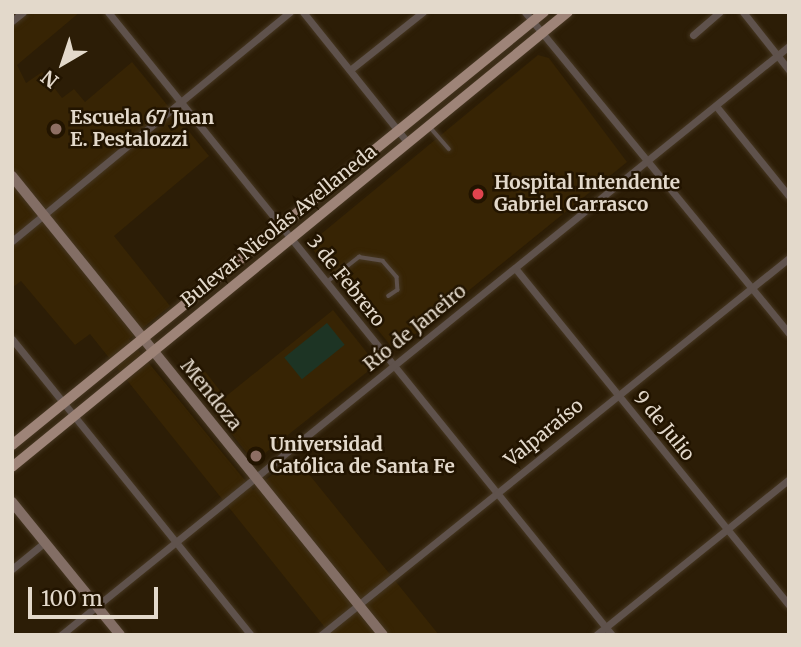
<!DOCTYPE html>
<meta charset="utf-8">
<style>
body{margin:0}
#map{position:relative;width:801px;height:647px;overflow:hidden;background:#2c1d06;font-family:Merriweather,serif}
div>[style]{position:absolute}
.built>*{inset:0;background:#372404}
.green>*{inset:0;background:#1d3424;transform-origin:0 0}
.roads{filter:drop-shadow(0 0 2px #463722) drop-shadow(0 0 2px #463722)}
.lane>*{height:3.5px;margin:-1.75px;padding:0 1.75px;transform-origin:1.75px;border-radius:1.75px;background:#5f524c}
.street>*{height:7px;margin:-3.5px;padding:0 3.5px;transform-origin:3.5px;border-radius:3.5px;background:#5f524c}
.secondary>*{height:10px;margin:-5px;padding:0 5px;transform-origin:5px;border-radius:5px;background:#836e65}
.primary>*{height:10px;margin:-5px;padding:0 5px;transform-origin:5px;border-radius:5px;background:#9e8478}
.dots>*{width:19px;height:19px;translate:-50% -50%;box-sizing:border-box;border:4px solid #221400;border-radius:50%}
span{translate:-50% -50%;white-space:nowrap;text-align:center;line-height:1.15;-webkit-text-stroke:5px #221400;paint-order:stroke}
.poi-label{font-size:19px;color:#e3d9cb;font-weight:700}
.left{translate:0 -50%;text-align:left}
.street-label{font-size:19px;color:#e3d9cb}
.frame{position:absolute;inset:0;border:14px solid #e3d9cb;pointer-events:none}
.north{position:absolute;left:28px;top:28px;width:70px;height:70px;-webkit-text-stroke:5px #221400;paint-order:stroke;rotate:219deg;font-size:19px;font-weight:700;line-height:28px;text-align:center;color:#e3d9cb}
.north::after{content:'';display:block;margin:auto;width:24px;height:32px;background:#e3d9cb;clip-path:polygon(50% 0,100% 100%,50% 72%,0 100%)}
.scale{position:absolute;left:28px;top:587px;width:130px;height:32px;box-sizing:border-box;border:4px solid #e3d9cb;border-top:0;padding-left:9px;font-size:21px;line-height:24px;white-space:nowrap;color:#e3d9cb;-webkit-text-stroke:5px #221400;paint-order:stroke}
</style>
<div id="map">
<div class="built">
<i style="clip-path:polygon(12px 12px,80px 12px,17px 65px,26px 83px,42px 72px,62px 98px,74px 89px,85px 102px,132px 62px,209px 156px,114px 236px,170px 306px,129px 339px,253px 490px,295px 457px,439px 635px,331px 635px,90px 334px,75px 345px,21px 281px,12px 288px)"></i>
<i style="clip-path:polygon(538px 55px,549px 58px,627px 162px,398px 348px,391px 346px,314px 251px,315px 239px)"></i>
<i style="clip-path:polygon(333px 310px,372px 359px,372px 368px,254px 462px,200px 394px,205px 389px,191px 372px,200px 365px,225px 397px)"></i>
</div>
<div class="green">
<i style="left:327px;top:323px;width:28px;height:55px;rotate:51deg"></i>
</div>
<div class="roads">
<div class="lane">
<i style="left:430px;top:127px;width:29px;rotate:49deg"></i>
<i style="left:327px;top:282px;width:41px;rotate:-38deg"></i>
<i style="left:359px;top:257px;width:24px;rotate:9deg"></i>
<i style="left:383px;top:261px;width:21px;rotate:49deg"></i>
<i style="left:397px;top:277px;width:13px;rotate:86deg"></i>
<i style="left:398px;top:290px;width:11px;rotate:146deg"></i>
</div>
<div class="street">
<i style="left:108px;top:12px;width:801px;rotate:51.03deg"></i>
<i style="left:303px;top:12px;width:166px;rotate:51.3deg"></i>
<i style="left:525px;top:12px;width:416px;rotate:50.6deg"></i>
<i style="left:743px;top:12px;width:74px;rotate:51.6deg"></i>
<i style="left:12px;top:21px;width:14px;rotate:-39deg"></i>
<i style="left:693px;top:35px;width:35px;rotate:-41deg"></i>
<i style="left:350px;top:70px;width:93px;rotate:-38.5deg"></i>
<i style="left:716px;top:106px;width:116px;rotate:51deg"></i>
<i style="left:12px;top:241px;width:360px;rotate:-39.5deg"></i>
<i style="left:515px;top:268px;width:434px;rotate:50.9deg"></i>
<i style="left:12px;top:339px;width:380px;rotate:51.1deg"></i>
<i style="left:12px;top:569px;width:43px;rotate:-39.3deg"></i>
<i style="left:61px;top:635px;width:936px;rotate:-38.98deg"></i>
<i style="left:321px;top:635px;width:601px;rotate:-38.85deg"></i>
<i style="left:596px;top:635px;width:248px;rotate:-38.9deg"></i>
</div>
<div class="secondary">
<i style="left:12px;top:176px;width:590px;rotate:51.05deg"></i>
<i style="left:12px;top:502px;width:171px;rotate:50.9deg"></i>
</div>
<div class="primary">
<i style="left:12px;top:445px;width:686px;rotate:-39.14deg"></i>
<i style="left:12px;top:467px;width:718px;rotate:-39.3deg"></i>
</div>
</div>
<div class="dots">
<i style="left:56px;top:129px;background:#8d6e63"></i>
<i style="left:478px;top:194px;background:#e0444e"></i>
<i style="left:256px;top:456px;background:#8d6e63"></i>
</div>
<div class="poi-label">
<span class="left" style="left:70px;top:129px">Escuela 67 Juan<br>E. Pestalozzi</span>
<span class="left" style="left:494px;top:194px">Hospital Intendente<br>Gabriel Carrasco</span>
<span class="left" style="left:270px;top:456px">Universidad<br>Católica de Santa Fe</span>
</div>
<div class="street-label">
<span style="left:279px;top:226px;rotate:-39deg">Bulevar Nicolás Avellaneda</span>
<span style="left:346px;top:281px;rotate:51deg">3 de Febrero</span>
<span style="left:415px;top:328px;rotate:-39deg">Río de Janeiro</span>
<span style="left:211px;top:395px;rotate:51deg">Mendoza</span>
<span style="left:664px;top:426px;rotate:51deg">9 de Julio</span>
<span style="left:544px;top:433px;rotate:-39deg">Valparaíso</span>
</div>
<div class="frame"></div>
<div class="north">N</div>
<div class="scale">100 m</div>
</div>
